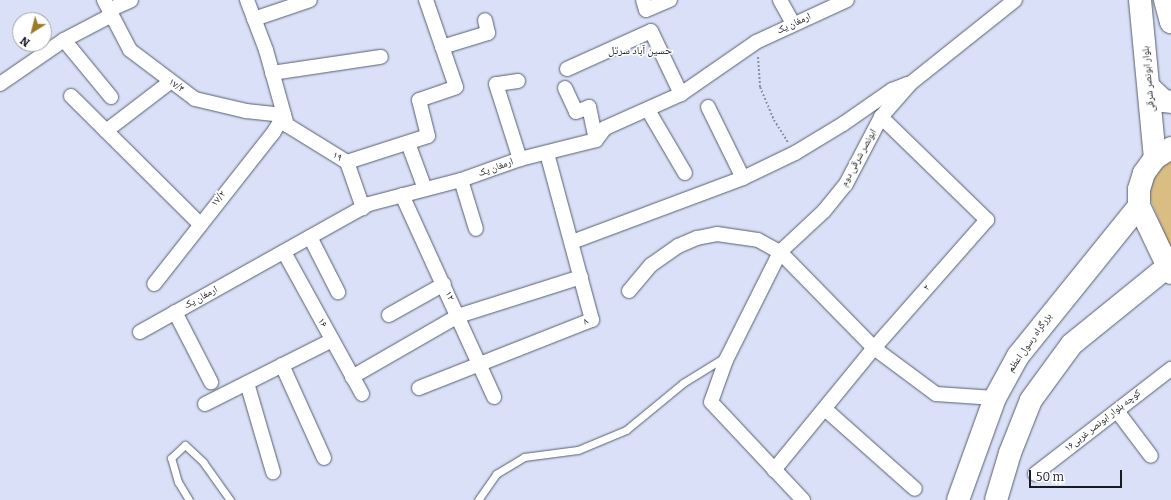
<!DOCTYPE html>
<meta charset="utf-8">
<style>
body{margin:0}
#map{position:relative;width:1171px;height:500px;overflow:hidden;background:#d9e0f7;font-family:Bitter,"Noto Naskh Arabic",serif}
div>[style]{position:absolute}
.green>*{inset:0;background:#d9bd82}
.path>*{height:2px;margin-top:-1px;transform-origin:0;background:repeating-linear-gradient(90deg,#8b90a1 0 2px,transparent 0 4px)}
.roads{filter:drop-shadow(0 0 1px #585e71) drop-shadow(0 0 1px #585e71)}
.lane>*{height:7px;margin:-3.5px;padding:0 3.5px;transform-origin:3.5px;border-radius:3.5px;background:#fff}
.street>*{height:14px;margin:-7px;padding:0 7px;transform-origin:7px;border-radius:7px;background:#fff}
.highway>*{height:22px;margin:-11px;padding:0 11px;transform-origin:11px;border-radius:11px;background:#fff}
span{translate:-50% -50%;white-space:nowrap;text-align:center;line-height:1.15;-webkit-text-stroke:3px #fff;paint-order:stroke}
.street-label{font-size:10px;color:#191b23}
.neighbourhood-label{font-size:11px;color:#191b23}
.north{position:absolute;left:12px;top:12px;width:40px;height:40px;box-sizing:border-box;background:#fff;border:1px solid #a3a4a7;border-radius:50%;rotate:216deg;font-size:11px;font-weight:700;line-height:16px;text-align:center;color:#191b23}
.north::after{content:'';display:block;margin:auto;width:14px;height:18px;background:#9d7a25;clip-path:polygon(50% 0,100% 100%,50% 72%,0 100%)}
.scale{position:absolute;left:1029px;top:470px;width:93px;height:18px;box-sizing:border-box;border:2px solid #191b23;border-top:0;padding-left:5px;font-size:12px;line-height:14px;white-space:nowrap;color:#191b23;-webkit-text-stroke:3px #fff;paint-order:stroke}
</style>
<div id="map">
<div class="green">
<i style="clip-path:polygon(1171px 156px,1171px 250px,1149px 196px,1151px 177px)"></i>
</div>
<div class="path">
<i style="left:758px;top:57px;width:30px;rotate:86deg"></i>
<i style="left:760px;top:87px;width:36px;rotate:67deg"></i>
<i style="left:774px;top:120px;width:26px;rotate:58deg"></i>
</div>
<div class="roads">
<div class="lane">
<i style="left:189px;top:500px;width:21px;rotate:-121deg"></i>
<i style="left:178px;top:482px;width:25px;rotate:-106deg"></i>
<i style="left:171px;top:458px;width:19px;rotate:-43deg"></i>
<i style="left:185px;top:445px;width:25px;rotate:43deg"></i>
<i style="left:203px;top:462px;width:47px;rotate:54.6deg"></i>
<i style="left:478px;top:500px;width:32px;rotate:-55deg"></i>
<i style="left:496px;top:474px;width:33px;rotate:-31deg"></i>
<i style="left:524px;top:457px;width:54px;rotate:-7.4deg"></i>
<i style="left:578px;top:450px;width:52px;rotate:-22.6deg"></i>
<i style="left:626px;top:430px;width:74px;rotate:-39.5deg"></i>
<i style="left:683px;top:383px;width:49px;rotate:-31.8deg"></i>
</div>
<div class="street">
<i style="left:104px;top:0;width:56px;rotate:62.5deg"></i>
<i style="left:130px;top:50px;width:81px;rotate:37deg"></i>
<i style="left:195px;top:99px;width:52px;rotate:13.2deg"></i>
<i style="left:246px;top:111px;width:38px;rotate:6deg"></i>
<i style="left:284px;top:115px;width:21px;rotate:121deg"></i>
<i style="left:273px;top:133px;width:192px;rotate:128.2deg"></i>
<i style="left:247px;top:0;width:53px;rotate:69.2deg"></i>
<i style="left:266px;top:50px;width:78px;rotate:74.4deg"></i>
<i style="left:287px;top:125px;width:70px;rotate:31.7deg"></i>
<i style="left:347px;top:162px;width:49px;rotate:70.8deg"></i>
<i style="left:643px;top:0;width:10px;rotate:73deg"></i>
<i style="left:646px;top:10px;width:26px;rotate:-23deg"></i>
<i style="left:780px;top:0;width:26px;rotate:61deg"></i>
<i style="left:109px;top:10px;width:24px;rotate:-24deg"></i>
<i style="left:254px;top:19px;width:59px;rotate:-18.7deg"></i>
<i style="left:64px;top:40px;width:74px;rotate:50.5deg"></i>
<i style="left:442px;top:47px;width:48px;rotate:-16.9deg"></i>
<i style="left:488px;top:33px;width:13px;rotate:-103deg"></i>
<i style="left:567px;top:69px;width:92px;rotate:-24.3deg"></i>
<i style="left:651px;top:31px;width:70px;rotate:64.5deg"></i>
<i style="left:272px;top:73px;width:110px;rotate:-8.4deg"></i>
<i style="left:518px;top:81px;width:22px;rotate:172deg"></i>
<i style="left:496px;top:84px;width:79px;rotate:72.3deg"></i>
<i style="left:0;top:84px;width:78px;rotate:-34.5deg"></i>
<i style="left:64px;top:40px;width:54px;rotate:-27.5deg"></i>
<i style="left:565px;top:88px;width:26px;rotate:65deg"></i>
<i style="left:576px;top:112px;width:14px;rotate:-21deg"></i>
<i style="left:589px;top:107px;width:34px;rotate:78deg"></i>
<i style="left:71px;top:96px;width:182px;rotate:44.8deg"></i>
<i style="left:708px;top:107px;width:79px;rotate:63.8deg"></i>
<i style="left:648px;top:110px;width:73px;rotate:59.6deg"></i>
<i style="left:106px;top:131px;width:81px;rotate:-37.4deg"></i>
<i style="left:408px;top:143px;width:49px;rotate:69.7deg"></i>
<i style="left:347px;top:162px;width:85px;rotate:-17.8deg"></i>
<i style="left:428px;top:136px;width:37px;rotate:-104deg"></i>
<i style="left:419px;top:100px;width:39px;rotate:-19deg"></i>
<i style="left:456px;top:87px;width:92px;rotate:-109deg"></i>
<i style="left:461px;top:180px;width:51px;rotate:73deg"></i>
<i style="left:402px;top:195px;width:222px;rotate:65.5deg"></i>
<i style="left:310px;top:237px;width:62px;rotate:63deg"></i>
<i style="left:572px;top:242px;width:183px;rotate:-20.5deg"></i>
<i style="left:743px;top:178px;width:58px;rotate:-25.7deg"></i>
<i style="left:795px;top:153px;width:56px;rotate:-31.1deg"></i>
<i style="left:843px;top:124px;width:60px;rotate:-34.8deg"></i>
<i style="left:892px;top:90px;width:17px;rotate:-21deg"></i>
<i style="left:284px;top:252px;width:162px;rotate:61.2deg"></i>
<i style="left:629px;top:291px;width:34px;rotate:-50deg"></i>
<i style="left:651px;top:265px;width:33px;rotate:-35deg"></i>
<i style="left:678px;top:246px;width:21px;rotate:-23deg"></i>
<i style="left:697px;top:238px;width:20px;rotate:-11deg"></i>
<i style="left:717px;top:234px;width:41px;rotate:8.3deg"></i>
<i style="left:758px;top:240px;width:25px;rotate:29deg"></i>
<i style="left:780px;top:252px;width:60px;rotate:-43deg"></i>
<i style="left:824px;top:211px;width:35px;rotate:-51deg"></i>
<i style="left:846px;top:184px;width:76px;rotate:-62.4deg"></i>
<i style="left:881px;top:117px;width:45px;rotate:-48.6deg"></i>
<i style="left:911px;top:83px;width:133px;rotate:-38.6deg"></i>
<i style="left:175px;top:312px;width:79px;rotate:62.8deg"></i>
<i style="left:389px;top:315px;width:63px;rotate:-29.4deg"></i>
<i style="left:140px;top:332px;width:262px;rotate:-29.2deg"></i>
<i style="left:369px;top:204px;width:95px;rotate:-14.6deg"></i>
<i style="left:461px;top:180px;width:63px;rotate:-19.6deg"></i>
<i style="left:520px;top:159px;width:78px;rotate:-14deg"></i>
<i style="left:596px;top:140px;width:15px;rotate:-53deg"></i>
<i style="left:605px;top:128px;width:83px;rotate:-24.1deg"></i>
<i style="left:681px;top:94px;width:91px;rotate:-34.7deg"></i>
<i style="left:756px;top:42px;width:100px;rotate:-24.8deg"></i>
<i style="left:282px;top:365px;width:102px;rotate:65.7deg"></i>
<i style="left:352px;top:377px;width:122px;rotate:-29.9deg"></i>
<i style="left:458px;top:316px;width:129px;rotate:-17.6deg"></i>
<i style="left:247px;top:383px;width:93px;rotate:73.7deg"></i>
<i style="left:419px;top:388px;width:186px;rotate:-21.5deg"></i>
<i style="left:592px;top:320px;width:173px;rotate:-105.1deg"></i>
<i style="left:205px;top:404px;width:142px;rotate:-26.7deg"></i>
<i style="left:825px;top:409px;width:120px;rotate:41.6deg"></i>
<i style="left:1117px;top:411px;width:56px;rotate:52.9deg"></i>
<i style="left:774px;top:470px;width:158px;rotate:-50.7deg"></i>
<i style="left:874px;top:348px;width:171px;rotate:-48.6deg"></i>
<i style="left:987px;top:220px;width:148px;rotate:-135.8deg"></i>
<i style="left:1035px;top:474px;width:172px;rotate:-37.7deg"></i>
<i style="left:803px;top:500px;width:134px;rotate:-133.2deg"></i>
<i style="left:711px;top:402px;width:45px;rotate:-70.3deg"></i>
<i style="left:726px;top:360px;width:121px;rotate:-63.4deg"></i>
<i style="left:780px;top:252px;width:134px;rotate:45.6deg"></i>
<i style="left:874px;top:348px;width:77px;rotate:36.6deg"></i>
<i style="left:936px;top:394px;width:59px;rotate:3.9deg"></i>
</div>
<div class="highway">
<i style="left:1140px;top:0;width:159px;rotate:84.6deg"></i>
<i style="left:1165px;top:0;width:23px;rotate:75deg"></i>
<i style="left:1150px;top:88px;width:19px;rotate:43deg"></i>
<i style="left:1164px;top:101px;width:7px;rotate:8deg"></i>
<i style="left:1171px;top:148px;width:19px;rotate:148deg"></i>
<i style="left:1155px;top:158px;width:19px;rotate:126deg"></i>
<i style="left:1144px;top:173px;width:17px;rotate:107deg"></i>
<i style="left:1139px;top:189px;width:17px;rotate:90deg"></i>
<i style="left:1139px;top:206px;width:74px;rotate:64.5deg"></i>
<i style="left:958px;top:500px;width:109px;rotate:-70.1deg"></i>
<i style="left:995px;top:398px;width:48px;rotate:-61.3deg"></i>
<i style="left:1018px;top:356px;width:193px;rotate:-51.1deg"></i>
<i style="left:996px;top:500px;width:49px;rotate:-73.4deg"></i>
<i style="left:1010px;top:453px;width:57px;rotate:-68.4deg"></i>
<i style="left:1031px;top:400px;width:69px;rotate:-53.8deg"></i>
<i style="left:1072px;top:344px;width:121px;rotate:-39deg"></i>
</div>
</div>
<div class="street-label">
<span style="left:794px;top:24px;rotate:-25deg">ارمغان یک</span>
<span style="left:1149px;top:79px;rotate:-95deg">بلوار ابونصر شرقی</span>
<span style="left:176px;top:86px;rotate:35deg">۱۷/۴</span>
<span style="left:337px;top:157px;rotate:29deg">۱۹</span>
<span style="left:859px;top:158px;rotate:-61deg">ابونصر شرقی دوم</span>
<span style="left:496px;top:168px;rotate:-20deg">ارمغان یک</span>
<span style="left:219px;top:199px;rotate:-51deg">۱۷/۲</span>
<span style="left:927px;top:288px;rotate:-48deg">۲</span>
<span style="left:449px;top:296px;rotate:66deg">۱۲</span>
<span style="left:201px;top:298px;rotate:-29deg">ارمغان یک</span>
<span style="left:586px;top:322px;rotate:-27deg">۸</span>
<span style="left:322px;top:323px;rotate:61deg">۱۶</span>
<span style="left:1030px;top:343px;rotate:-55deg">بزرگراه رسول اعظم</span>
<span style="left:1103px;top:421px;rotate:-38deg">کوچه بلوار ابونصر غربی۱۶</span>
</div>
<div class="neighbourhood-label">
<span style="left:640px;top:51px">حسین آباد سرتل</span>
</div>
<div class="north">N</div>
<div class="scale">50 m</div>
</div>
